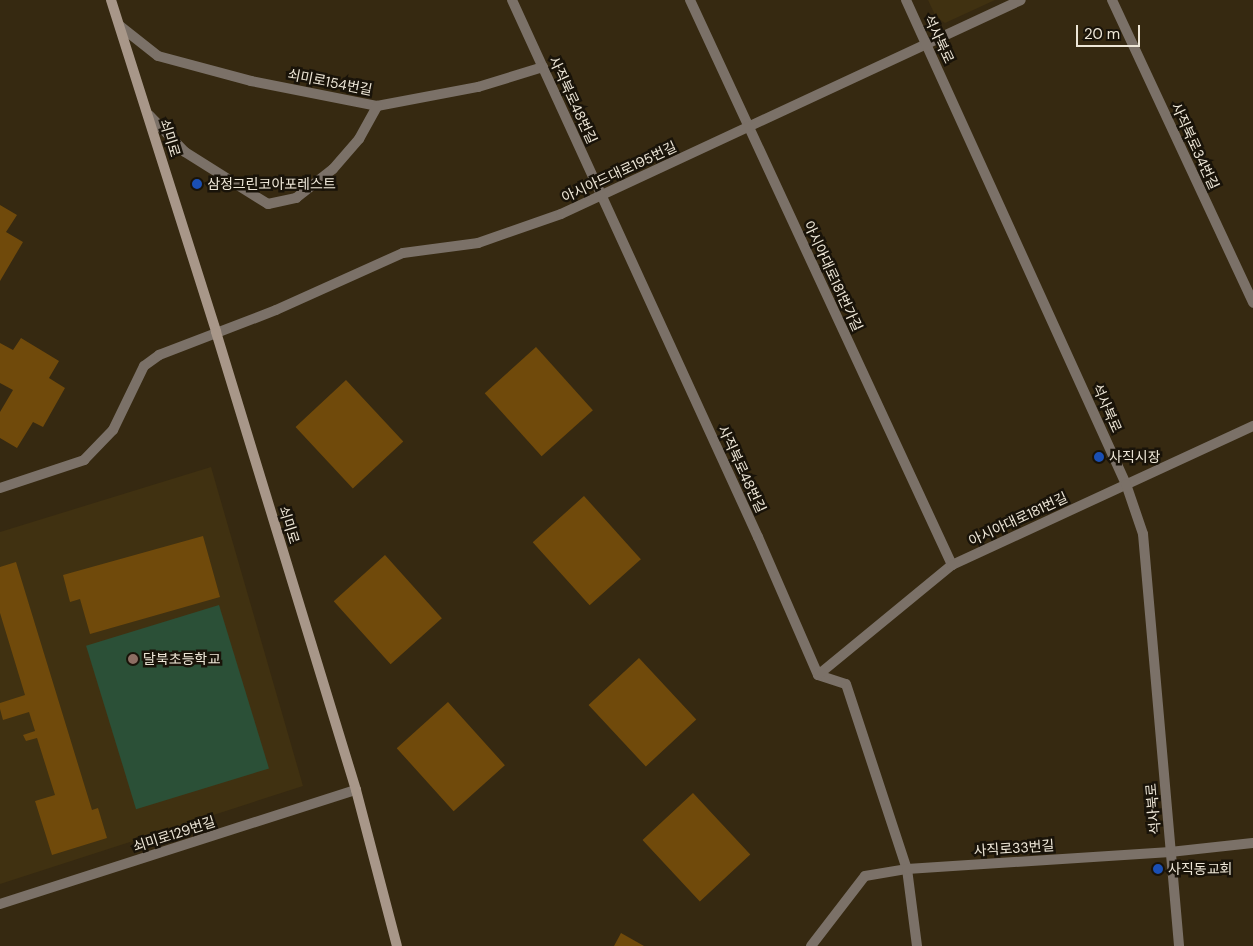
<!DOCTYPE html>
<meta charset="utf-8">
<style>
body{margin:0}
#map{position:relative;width:1253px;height:946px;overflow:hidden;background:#362911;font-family:"DM Sans","Noto Sans KR",sans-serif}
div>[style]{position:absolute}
.built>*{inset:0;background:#403111}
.green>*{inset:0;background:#2b5037;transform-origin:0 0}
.building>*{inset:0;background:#704a0b;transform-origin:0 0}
.minor>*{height:10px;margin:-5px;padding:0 5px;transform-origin:5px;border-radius:5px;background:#7b7168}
.tertiary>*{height:10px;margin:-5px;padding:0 5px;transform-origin:5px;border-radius:5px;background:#7b7168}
.secondary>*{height:10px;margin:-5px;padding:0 5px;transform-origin:5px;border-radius:5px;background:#a89789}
.dots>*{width:14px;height:14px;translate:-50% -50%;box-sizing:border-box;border:2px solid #191309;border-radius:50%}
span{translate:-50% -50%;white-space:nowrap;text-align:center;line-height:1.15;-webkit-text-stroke:5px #191309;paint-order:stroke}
.street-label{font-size:14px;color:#ede6d7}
.poi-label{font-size:14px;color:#ede6d7}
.left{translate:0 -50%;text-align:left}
.scale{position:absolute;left:1076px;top:25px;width:64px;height:22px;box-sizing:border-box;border:2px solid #ede6d7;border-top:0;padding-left:6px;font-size:15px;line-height:18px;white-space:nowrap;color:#ede6d7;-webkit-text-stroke:4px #191309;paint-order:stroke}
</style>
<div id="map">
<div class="built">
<i style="clip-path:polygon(928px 0,995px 0,945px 23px,936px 17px)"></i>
<i style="clip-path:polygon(211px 467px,303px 786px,0 884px,0 532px)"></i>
</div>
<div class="green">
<i style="left:219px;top:605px;width:171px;height:139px;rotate:73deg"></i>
</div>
<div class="building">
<i style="clip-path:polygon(0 205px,17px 215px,6px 232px,23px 242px,0 281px)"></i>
<i style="clip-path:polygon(21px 338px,59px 361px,49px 378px,65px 388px,43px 427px,33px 422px,17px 448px,0 438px,0 412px,13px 390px,0 383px,0 343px,13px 350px)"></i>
<i style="left:536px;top:347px;width:85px;height:69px;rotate:48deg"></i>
<i style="left:346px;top:380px;width:84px;height:69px;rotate:47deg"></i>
<i style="left:584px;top:496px;width:85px;height:69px;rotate:48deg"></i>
<i style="clip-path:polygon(203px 536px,220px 597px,90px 634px,80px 599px,70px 602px,63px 575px)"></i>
<i style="left:385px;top:555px;width:85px;height:69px;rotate:48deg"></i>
<i style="clip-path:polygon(16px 562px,92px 810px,98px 808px,107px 838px,52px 855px,35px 801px,55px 795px,37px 738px,26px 741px,23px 735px,35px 731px,29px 712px,3px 720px,0 709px,0 703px,25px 695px,0 613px,0 567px)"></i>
<i style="left:639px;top:658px;width:84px;height:69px;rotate:47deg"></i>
<i style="left:448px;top:702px;width:85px;height:69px;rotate:48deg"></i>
<i style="left:693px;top:793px;width:84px;height:69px;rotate:47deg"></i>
<i style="clip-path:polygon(621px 933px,644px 946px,614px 946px)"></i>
</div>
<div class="minor">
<i style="left:512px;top:0;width:591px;rotate:65.39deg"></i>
<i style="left:758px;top:537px;width:150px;rotate:66.5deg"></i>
<i style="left:818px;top:675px;width:29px;rotate:18deg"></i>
<i style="left:846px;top:684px;width:195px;rotate:71.8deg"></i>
<i style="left:907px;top:869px;width:78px;rotate:82.6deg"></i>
<i style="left:690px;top:0;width:623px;rotate:65.12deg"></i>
<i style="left:1112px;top:0;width:334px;rotate:65deg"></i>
<i style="left:120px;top:26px;width:48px;rotate:38.3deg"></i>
<i style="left:158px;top:56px;width:96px;rotate:15deg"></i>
<i style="left:251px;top:81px;width:128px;rotate:11.2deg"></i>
<i style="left:377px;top:106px;width:103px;rotate:-10.7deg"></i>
<i style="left:478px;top:87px;width:68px;rotate:-17.1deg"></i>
<i style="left:149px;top:115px;width:52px;rotate:45.8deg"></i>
<i style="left:185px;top:152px;width:98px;rotate:32.1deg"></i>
<i style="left:268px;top:204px;width:29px;rotate:-12deg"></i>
<i style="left:296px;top:198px;width:47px;rotate:-38.1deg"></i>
<i style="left:333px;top:169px;width:40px;rotate:-49deg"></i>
<i style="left:359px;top:139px;width:38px;rotate:-61deg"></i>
<i style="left:0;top:488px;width:89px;rotate:-18.4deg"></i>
<i style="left:84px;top:460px;width:42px;rotate:-46deg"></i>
<i style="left:113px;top:430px;width:71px;rotate:-64.2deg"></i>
<i style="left:144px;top:366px;width:19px;rotate:-36deg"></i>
<i style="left:159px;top:355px;width:125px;rotate:-21deg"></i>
<i style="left:276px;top:310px;width:139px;rotate:-24.2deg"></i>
<i style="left:403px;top:253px;width:76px;rotate:-7.6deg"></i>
<i style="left:478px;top:243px;width:88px;rotate:-19.3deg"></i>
<i style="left:561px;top:214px;width:507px;rotate:-24.95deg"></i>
<i style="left:818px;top:675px;width:173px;rotate:-39.4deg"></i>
<i style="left:952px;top:565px;width:332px;rotate:-24.8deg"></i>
<i style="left:0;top:904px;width:374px;rotate:-17.8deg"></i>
<i style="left:811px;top:946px;width:88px;rotate:-52.4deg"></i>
<i style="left:865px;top:876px;width:43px;rotate:-9.5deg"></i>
<i style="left:907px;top:869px;width:264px;rotate:-3.7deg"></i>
<i style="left:1170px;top:852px;width:83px;rotate:-6.2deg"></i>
</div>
<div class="tertiary">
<i style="left:906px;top:0;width:532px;rotate:65.56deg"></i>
<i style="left:1126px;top:484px;width:53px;rotate:71.2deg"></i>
<i style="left:1143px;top:534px;width:414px;rotate:85deg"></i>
</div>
<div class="secondary">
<i style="left:111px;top:0;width:348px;rotate:72.4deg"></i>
<i style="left:216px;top:332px;width:479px;rotate:73deg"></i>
<i style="left:356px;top:790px;width:161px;rotate:75.3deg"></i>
</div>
<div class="dots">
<i style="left:197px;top:184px;background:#1a4fb4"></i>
<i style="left:1099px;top:457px;background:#1a4fb4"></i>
<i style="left:133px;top:659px;background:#8d6e63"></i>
<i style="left:1158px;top:869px;background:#1a4fb4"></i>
</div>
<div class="street-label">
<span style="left:939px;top:39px;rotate:65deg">석사북로</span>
<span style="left:330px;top:82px;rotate:11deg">쇠미로154번길</span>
<span style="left:573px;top:100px;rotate:65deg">사직북로48번길</span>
<span style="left:170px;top:138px;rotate:73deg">쇠미로</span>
<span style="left:1195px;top:146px;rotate:65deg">사직북로34번길</span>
<span style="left:619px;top:172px;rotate:-25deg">아시아드대로195번길</span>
<span style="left:833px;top:276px;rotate:65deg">아시아대로181번가길</span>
<span style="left:1107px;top:408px;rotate:66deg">석사북로</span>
<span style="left:742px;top:469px;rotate:65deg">사직북로48번길</span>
<span style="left:1018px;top:519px;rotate:-25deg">아시아대로181번길</span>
<span style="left:289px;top:525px;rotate:73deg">쇠미로</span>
<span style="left:1153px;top:809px;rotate:-95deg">석사북로</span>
<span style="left:174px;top:834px;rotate:-18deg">쇠미로129번길</span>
<span style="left:1014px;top:848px;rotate:-4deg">사직로33번길</span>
</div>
<div class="poi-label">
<span class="left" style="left:207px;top:184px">삼정그린코아포레스트</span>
<span class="left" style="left:1109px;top:457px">사직시장</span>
<span class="left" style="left:143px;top:659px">달북초등학교</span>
<span class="left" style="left:1168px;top:869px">사직동교회</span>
</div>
<div class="scale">20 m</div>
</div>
